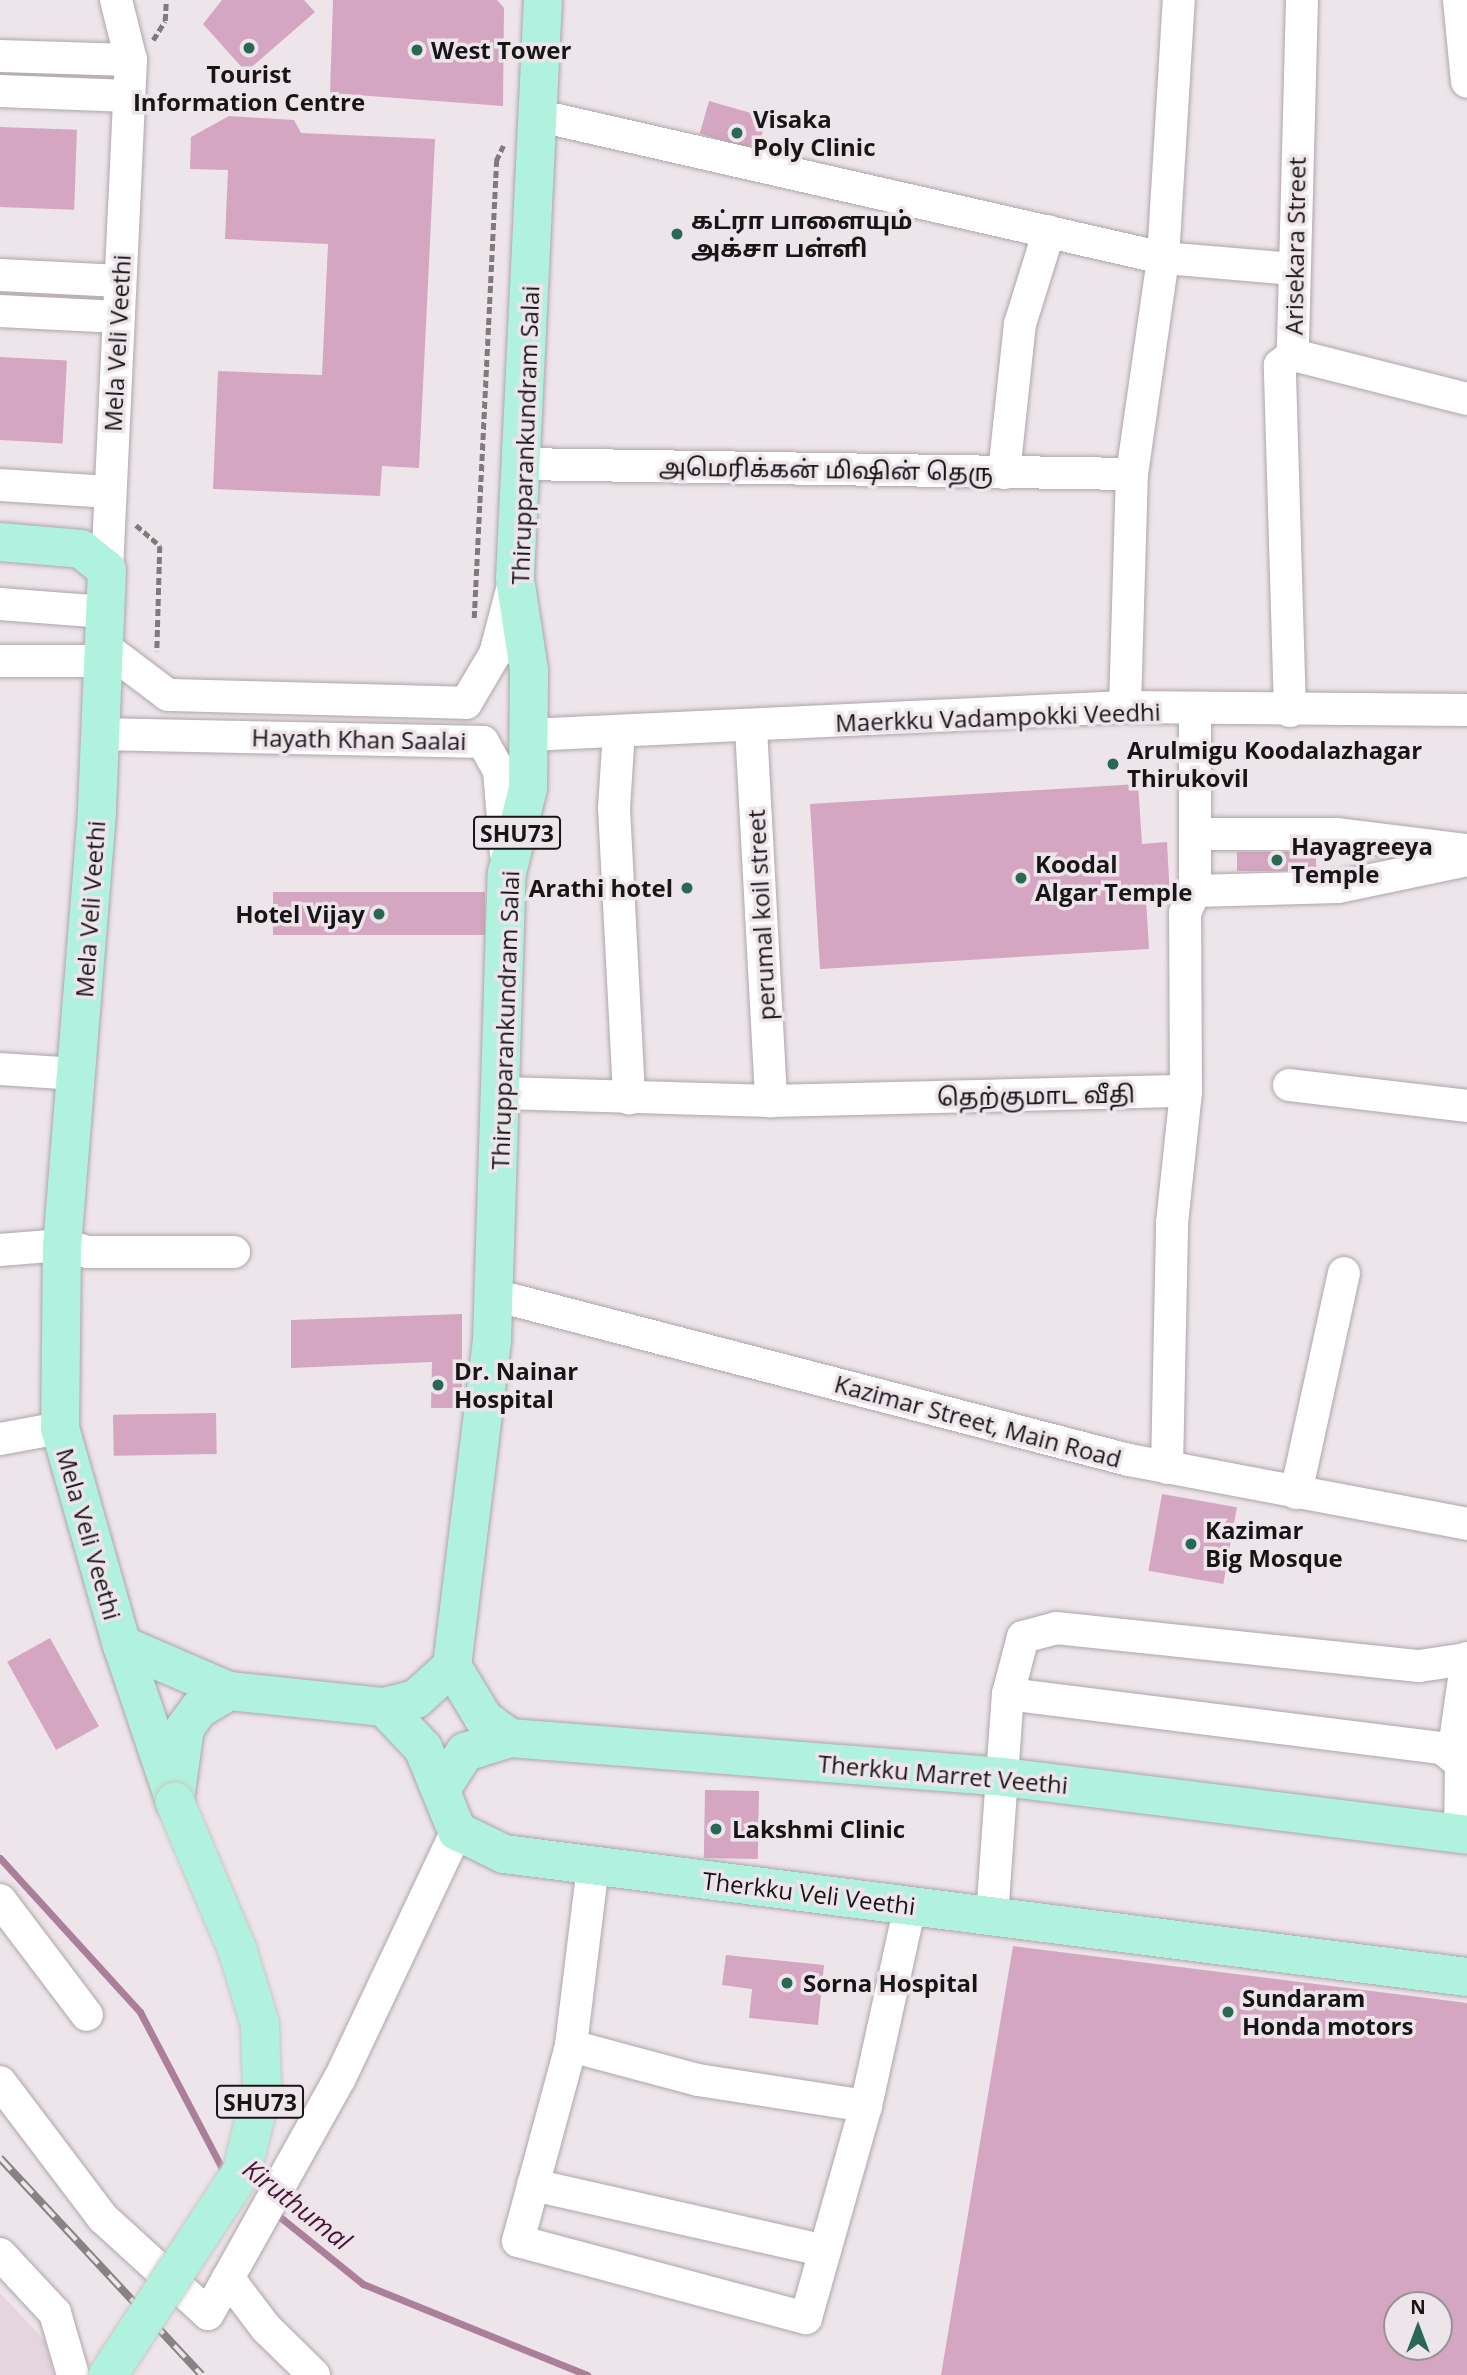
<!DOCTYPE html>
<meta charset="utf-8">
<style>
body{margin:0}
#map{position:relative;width:1467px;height:2375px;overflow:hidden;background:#eee5ea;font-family:"Open Sans","Noto Sans Tamil",sans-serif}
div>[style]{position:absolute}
.built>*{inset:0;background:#e5d5de}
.stream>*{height:7px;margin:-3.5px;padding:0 3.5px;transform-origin:3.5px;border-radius:3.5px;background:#ab7f99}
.building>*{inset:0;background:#d4a6c1;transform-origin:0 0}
.path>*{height:4.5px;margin-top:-2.25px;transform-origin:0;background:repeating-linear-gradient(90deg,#807a7d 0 7px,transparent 0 10.5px)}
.roads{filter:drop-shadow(0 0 2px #aea5aa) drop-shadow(0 0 2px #aea5aa)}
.minor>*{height:32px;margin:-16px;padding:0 16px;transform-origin:16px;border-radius:16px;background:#fff}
.major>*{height:38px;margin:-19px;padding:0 19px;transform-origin:19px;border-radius:19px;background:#b0f2dd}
.rail>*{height:8px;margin-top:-4px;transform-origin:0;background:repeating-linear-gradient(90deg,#eee5ea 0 16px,#888285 0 32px);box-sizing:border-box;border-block:2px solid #888285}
.bridges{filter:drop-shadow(0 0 2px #c8c7c7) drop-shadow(0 0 2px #c8c7c7)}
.major-bridge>*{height:38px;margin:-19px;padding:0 19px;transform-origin:19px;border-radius:19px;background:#b0f2dd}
.dots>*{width:19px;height:19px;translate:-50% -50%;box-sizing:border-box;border:4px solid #eee5ea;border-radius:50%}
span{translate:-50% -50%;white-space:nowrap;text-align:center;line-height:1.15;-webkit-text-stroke:7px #eee5ea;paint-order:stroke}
.shield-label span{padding:2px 5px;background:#eee5ea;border:2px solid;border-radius:5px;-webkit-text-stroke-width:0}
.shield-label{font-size:23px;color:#181517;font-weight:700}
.poi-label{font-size:24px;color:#181517;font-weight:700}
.left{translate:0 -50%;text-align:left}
.right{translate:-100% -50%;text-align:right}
.street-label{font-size:24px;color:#181517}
.water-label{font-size:26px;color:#4a1338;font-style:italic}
.north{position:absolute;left:1383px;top:2291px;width:70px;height:70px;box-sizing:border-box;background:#eee5ea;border:2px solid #989296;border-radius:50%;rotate:0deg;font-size:19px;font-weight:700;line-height:28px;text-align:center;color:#181517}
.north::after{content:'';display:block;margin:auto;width:24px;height:32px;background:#296855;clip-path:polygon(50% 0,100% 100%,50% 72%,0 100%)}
</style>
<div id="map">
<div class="built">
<i style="clip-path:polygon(0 2293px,45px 2341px,54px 2375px,0 2375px)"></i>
</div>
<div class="stream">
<i style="left:0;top:1858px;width:208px;rotate:47.7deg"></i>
<i style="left:140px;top:2012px;width:185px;rotate:62.3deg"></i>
<i style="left:275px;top:2213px;width:113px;rotate:38.9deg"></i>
<i style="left:363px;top:2284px;width:242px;rotate:22.1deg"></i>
</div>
<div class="building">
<i style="clip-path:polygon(222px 0,304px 0,315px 12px,246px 72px,203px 24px)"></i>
<i style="clip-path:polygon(333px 0,497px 0,504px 8px,503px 106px,330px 93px)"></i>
<i style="left:709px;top:101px;width:60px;height:34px;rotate:16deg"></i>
<i style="clip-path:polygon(229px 116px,294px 120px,301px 133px,435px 139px,419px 468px,382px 466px,380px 496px,213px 489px,218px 371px,322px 375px,328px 244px,225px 239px,228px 170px,190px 169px,191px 137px)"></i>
<i style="left:0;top:127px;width:77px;height:80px;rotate:2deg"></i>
<i style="left:0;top:357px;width:67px;height:83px;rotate:3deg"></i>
<i style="clip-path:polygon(1138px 784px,1142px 844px,1167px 842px,1170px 897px,1146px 899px,1149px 949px,820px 969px,810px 804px)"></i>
<i style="left:1237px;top:852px;width:79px;height:19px"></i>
<i style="left:273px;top:892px;width:212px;height:43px"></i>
<i style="clip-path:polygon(462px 1314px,462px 1408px,431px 1408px,432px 1362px,291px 1368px,291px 1320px)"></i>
<i style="left:216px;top:1413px;width:41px;height:103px;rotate:89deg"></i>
<i style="left:1162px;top:1494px;width:76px;height:78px;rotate:10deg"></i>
<i style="left:50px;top:1638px;width:101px;height:49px;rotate:61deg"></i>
<i style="left:705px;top:1790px;width:54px;height:68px;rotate:1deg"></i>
<i style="clip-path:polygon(evenodd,1013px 1946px,1467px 2003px,1467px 2375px,941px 2375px,1013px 1946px,1397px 2305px,1439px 2305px,1439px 2347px,1397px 2347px,1397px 2305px)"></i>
<i style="clip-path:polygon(726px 1955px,824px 1965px,818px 2025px,749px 2018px,752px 1989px,722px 1985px)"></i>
</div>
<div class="path">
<i style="left:153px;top:40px;width:22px;rotate:-58deg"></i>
<i style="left:165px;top:21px;width:21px;rotate:-87deg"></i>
<i style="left:136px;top:525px;width:32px;rotate:41deg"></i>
<i style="left:160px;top:546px;width:105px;rotate:91.6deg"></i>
<i style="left:474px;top:618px;width:458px;rotate:-87.2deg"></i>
<i style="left:496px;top:161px;width:17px;rotate:-65deg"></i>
</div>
<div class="roads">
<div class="minor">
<i style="left:1302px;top:0;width:355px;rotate:91.5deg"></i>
<i style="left:1293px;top:355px;width:179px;rotate:14.2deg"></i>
<i style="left:1459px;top:0;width:82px;rotate:84.4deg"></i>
<i style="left:0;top:56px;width:131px;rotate:1.7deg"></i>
<i style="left:0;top:91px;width:129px;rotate:2.2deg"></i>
<i style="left:540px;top:116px;width:639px;rotate:12.84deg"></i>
<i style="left:1163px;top:258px;width:130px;rotate:4.8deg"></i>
<i style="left:0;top:275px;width:120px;rotate:2.9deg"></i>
<i style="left:0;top:311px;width:119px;rotate:2.9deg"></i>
<i style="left:521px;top:464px;width:611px;rotate:0.94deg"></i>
<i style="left:1004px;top:473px;width:150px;rotate:-83.9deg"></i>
<i style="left:1020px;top:324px;width:97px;rotate:-72.7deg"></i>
<i style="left:0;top:485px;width:110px;rotate:3.6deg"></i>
<i style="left:107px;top:570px;width:511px;rotate:-87.31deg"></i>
<i style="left:131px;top:60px;width:62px;rotate:-104deg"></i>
<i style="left:0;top:604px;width:105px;rotate:4.4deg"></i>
<i style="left:103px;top:646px;width:81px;rotate:37deg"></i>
<i style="left:168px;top:695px;width:298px;rotate:1.5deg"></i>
<i style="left:466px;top:703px;width:57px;rotate:-59.4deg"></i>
<i style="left:495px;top:654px;width:74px;rotate:-75.2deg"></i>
<i style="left:0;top:661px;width:103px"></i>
<i style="left:1125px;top:707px;width:233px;rotate:-88.3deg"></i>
<i style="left:1132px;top:474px;width:218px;rotate:-81.8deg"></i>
<i style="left:1163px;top:258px;width:258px;rotate:-86.5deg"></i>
<i style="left:1290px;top:711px;width:346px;rotate:-91.7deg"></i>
<i style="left:1280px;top:365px;width:16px;rotate:-38deg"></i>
<i style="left:751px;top:728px;width:374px;rotate:86.9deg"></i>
<i style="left:619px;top:731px;width:77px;rotate:93.7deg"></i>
<i style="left:614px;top:808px;width:291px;rotate:87deg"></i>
<i style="left:100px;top:734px;width:383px;rotate:1.2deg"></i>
<i style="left:483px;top:742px;width:33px;rotate:61deg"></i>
<i style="left:499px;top:771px;width:83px;rotate:85.2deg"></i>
<i style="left:528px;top:735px;width:598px;rotate:-2.69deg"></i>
<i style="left:1125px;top:707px;width:342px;rotate:0.5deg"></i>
<i style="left:1197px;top:834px;width:139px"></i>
<i style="left:1336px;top:834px;width:132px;rotate:7deg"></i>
<i style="left:1195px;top:891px;width:143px;rotate:-1.6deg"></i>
<i style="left:1338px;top:887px;width:132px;rotate:-11.8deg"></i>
<i style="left:0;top:1069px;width:77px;rotate:3.7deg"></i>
<i style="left:1289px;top:1085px;width:179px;rotate:6.7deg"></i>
<i style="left:503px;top:1093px;width:268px;rotate:1.7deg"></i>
<i style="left:771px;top:1101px;width:415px;rotate:-1.4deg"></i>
<i style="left:1186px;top:1091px;width:178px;rotate:-90.3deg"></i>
<i style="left:1185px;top:913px;width:24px;rotate:-66deg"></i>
<i style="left:1195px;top:891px;width:180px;rotate:-90deg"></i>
<i style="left:0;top:1250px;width:62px;rotate:-4.6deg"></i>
<i style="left:62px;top:1245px;width:27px;rotate:15deg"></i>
<i style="left:88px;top:1252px;width:146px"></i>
<i style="left:494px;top:1295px;width:656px;rotate:14.57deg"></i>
<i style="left:1129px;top:1460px;width:344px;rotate:10.7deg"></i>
<i style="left:0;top:1439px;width:61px;rotate:-10.4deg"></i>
<i style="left:1167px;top:1468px;width:245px;rotate:-88.8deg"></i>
<i style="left:1172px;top:1223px;width:133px;rotate:-83.9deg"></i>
<i style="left:1296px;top:1493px;width:225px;rotate:-77.7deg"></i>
<i style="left:1008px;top:1694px;width:437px;rotate:7.1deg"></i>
<i style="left:1442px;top:1748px;width:25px;rotate:40deg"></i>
<i style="left:1461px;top:1764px;width:71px;rotate:90.8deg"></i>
<i style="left:1453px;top:1755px;width:98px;rotate:-81.8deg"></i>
<i style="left:593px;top:1866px;width:181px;rotate:97deg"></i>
<i style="left:571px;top:2046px;width:131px;rotate:15deg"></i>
<i style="left:698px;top:2080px;width:170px;rotate:8.8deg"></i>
<i style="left:866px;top:2106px;width:205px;rotate:-77.6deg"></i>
<i style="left:0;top:1900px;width:144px;rotate:52.9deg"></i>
<i style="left:992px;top:1916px;width:223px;rotate:-85.9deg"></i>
<i style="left:1008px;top:1694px;width:59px;rotate:-75.3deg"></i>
<i style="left:1023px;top:1637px;width:34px;rotate:-15deg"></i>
<i style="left:1056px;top:1628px;width:365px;rotate:6deg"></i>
<i style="left:1419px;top:1666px;width:49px;rotate:-8.3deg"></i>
<i style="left:571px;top:2046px;width:202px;rotate:105.2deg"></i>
<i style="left:518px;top:2241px;width:298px;rotate:15deg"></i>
<i style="left:806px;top:2318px;width:220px;rotate:-74.2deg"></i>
<i style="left:0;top:2082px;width:171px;rotate:52.9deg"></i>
<i style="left:103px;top:2218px;width:142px;rotate:42.4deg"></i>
<i style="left:208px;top:2314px;width:270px;rotate:-60.8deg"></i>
<i style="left:340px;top:2078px;width:273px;rotate:-64.7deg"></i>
<i style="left:533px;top:2185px;width:299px;rotate:12.7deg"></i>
<i style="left:0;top:2254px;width:81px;rotate:47deg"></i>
<i style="left:55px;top:2313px;width:65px;rotate:73.8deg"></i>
<i style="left:228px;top:2278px;width:63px;rotate:52.8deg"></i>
<i style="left:266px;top:2328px;width:67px;rotate:44.4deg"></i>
</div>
<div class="major">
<i style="left:0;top:542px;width:81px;rotate:4.9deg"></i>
<i style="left:81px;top:549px;width:33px;rotate:39deg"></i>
<i style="left:107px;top:570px;width:242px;rotate:92.4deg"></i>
<i style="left:97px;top:812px;width:434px;rotate:94.6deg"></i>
<i style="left:62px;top:1245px;width:183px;rotate:90.6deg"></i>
<i style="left:60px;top:1428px;width:226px;rotate:74.1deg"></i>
<i style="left:122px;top:1645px;width:166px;rotate:71.3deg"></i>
<i style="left:122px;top:1645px;width:116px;rotate:23.3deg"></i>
<i style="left:229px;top:1691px;width:156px;rotate:5.9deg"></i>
<i style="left:384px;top:1707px;width:57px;rotate:46.4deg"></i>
<i style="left:423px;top:1748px;width:90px;rotate:67.7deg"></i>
<i style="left:457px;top:1831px;width:52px;rotate:26.1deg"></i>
<i style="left:504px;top:1854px;width:971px;rotate:7.28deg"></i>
<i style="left:452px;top:1666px;width:62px;rotate:58.9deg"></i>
<i style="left:484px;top:1719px;width:32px;rotate:36deg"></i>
<i style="left:510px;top:1738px;width:495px;rotate:4.5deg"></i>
<i style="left:1003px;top:1777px;width:468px;rotate:7.1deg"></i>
<i style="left:384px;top:1707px;width:33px;rotate:-14deg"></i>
<i style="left:416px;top:1699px;width:49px;rotate:-42.5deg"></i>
<i style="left:452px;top:1666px;width:328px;rotate:-83deg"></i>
<i style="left:492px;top:1340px;width:467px;rotate:-88.2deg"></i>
<i style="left:507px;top:873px;width:88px;rotate:-76.1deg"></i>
<i style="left:528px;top:788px;width:118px;rotate:-89.5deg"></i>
<i style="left:529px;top:670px;width:93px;rotate:-98.7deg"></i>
<i style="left:515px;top:578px;width:579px;rotate:-87.23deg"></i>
<i style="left:442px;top:1788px;width:43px;rotate:-57.4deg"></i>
<i style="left:465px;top:1752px;width:47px;rotate:-17.3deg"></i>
<i style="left:176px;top:1792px;width:65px;rotate:-82deg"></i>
<i style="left:185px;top:1728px;width:24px;rotate:-54deg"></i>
<i style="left:199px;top:1709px;width:35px;rotate:-31deg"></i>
</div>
</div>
<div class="rail">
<i style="left:0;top:2158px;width:296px;rotate:47.1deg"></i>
</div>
<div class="bridges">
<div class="major-bridge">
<i style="left:108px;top:2375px;width:244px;rotate:-56.7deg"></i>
<i style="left:242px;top:2171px;width:84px;rotate:-76.3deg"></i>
<i style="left:262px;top:2089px;width:65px;rotate:-91.8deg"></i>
<i style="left:260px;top:2024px;width:78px;rotate:-107deg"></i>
<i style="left:237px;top:1949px;width:160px;rotate:-112.9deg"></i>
</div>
</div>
<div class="dots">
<i style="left:249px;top:48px;background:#296855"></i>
<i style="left:417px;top:50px;background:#296855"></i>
<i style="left:737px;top:133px;background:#296855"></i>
<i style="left:677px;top:234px;background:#296855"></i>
<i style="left:1113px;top:764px;background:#296855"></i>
<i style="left:1277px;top:860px;background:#296855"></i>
<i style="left:1021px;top:878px;background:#296855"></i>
<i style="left:687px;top:888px;background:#296855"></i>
<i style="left:379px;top:914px;background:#296855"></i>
<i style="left:438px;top:1385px;background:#296855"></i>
<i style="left:1191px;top:1544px;background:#296855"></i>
<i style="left:716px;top:1829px;background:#296855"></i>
<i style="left:787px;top:1983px;background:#296855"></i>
<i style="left:1228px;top:2012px;background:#296855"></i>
</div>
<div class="shield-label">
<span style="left:517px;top:833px">SHU73</span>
<span style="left:260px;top:2102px">SHU73</span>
</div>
<div class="poi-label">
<span class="left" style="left:431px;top:50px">West Tower</span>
<span style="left:249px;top:88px">Tourist<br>Information Centre</span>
<span class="left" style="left:753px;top:133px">Visaka<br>Poly Clinic</span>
<span class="left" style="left:691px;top:234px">கட்ரா பாளையும்<br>அக்சா பள்ளி</span>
<span class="left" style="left:1127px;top:764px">Arulmigu Koodalazhagar<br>Thirukovil</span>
<span class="left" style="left:1291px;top:860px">Hayagreeya<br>Temple</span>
<span class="left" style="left:1035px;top:878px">Koodal<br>Algar Temple</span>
<span class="right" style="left:673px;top:888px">Arathi hotel</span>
<span class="right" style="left:365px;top:914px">Hotel Vijay</span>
<span class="left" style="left:454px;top:1385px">Dr. Nainar<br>Hospital</span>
<span class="left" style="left:1205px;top:1544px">Kazimar<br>Big Mosque</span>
<span class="left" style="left:732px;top:1829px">Lakshmi Clinic</span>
<span class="left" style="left:803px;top:1983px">Sorna Hospital</span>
<span class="left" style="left:1242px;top:2012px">Sundaram<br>Honda motors</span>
</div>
<div class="street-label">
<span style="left:1295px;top:246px;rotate:-89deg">Arisekara Street</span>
<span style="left:117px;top:343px;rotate:-87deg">Mela Veli Veethi</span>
<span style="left:525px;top:435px;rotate:-88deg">Thirupparankundram Salai</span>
<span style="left:826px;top:469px;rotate:1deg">அமெரிக்கன் மிஷின் தெரு</span>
<span style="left:998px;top:717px;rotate:-2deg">Maerkku Vadampokki Veedhi</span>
<span style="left:359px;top:739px;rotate:1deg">Hayath Khan Saalai</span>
<span style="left:90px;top:909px;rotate:-86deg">Mela Veli Veethi</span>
<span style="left:761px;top:915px;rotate:-93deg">perumal koil street</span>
<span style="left:505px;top:1020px;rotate:-88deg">Thirupparankundram Salai</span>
<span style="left:1036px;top:1095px;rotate:-1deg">தெற்குமாட வீதி</span>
<span style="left:978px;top:1421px;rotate:15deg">Kazimar Street, Main Road</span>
<span style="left:89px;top:1534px;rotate:74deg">Mela Veli Veethi</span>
<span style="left:943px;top:1774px;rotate:5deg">Therkku Marret Veethi</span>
<span style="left:809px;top:1893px;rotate:7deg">Therkku Veli Veethi</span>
</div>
<div class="water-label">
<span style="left:297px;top:2205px;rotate:38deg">Kiruthumal</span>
</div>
<div class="north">N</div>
</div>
